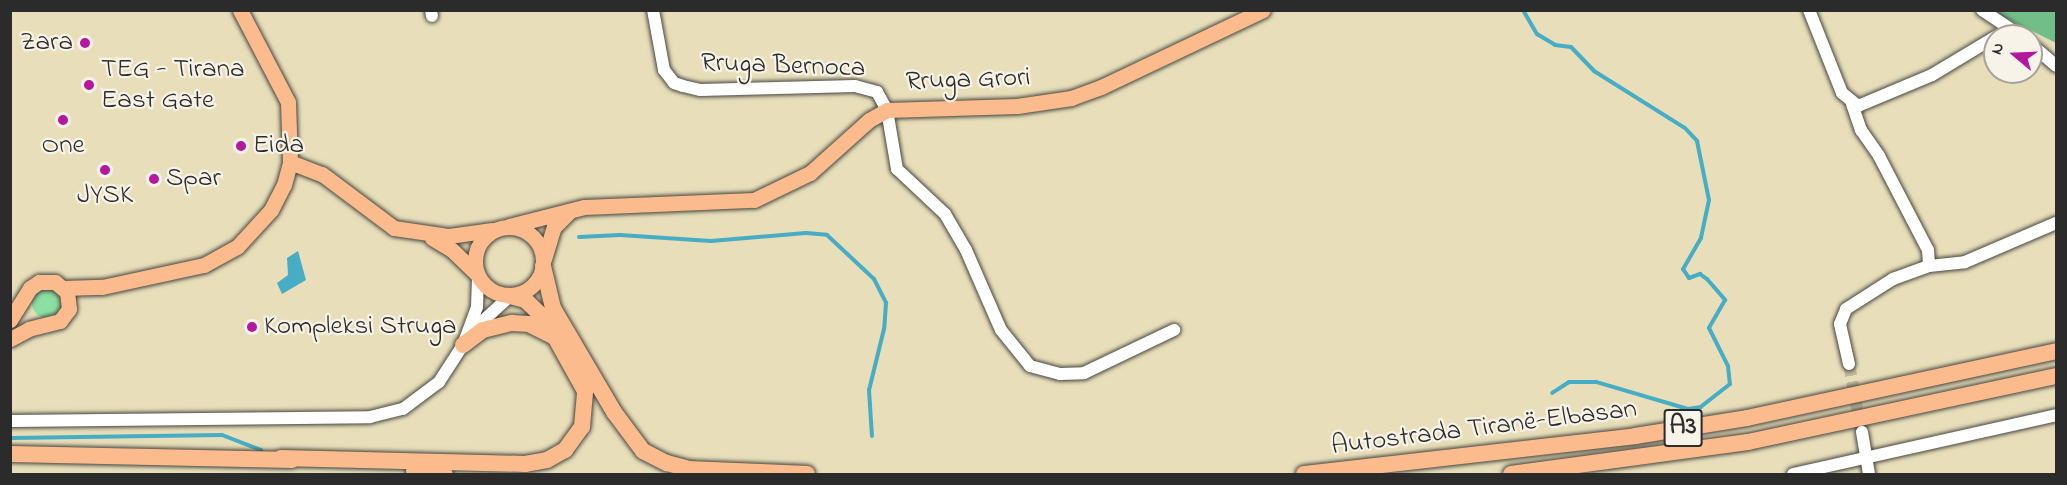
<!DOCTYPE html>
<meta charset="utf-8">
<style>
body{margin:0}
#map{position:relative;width:2067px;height:485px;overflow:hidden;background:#e8dfba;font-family:"Indie Flower",sans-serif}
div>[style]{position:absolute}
.green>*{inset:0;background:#8ce0a2}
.round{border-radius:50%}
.forest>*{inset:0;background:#71be88}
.water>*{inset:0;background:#46adc5}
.stream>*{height:4px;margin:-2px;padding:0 2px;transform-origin:2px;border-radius:2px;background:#46adc5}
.minor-tunnel>*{height:12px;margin-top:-6px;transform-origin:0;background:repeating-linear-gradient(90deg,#c2bb9d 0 12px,transparent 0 18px)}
.roads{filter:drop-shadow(0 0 2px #474640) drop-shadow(0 0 2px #474640)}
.minor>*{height:12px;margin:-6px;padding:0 6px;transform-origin:6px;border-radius:6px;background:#fff}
.major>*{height:15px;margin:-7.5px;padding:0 7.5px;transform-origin:7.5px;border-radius:7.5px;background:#fbbb8c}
.major>.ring{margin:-7.5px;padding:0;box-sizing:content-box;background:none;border:15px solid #fbbb8c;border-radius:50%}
.highway>*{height:16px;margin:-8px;padding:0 8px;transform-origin:8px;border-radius:8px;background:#fbbb8c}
.dots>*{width:16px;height:16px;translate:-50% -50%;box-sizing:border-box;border:3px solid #f7f3e8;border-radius:50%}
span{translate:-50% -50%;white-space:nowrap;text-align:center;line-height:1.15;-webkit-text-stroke:4.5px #f7f3e8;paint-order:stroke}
.shield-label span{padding:2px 4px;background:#f7f3e8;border:2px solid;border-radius:4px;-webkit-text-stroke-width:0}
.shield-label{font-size:26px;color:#2b2b2b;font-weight:700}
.poi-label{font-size:27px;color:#2b2b2b}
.right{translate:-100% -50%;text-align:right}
.left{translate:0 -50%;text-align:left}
.street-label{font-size:27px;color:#2b2b2b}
.frame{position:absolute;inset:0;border:12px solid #2b2b2b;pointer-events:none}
.north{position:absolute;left:1983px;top:24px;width:60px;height:60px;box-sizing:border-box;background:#f7f3e8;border:2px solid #a5a39c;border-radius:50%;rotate:289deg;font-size:16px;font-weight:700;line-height:24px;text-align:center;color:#2b2b2b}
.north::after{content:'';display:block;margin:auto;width:21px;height:27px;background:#b5179e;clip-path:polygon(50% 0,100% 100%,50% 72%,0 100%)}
</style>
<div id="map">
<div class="green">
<i class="round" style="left:32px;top:288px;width:30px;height:30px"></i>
</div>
<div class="forest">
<i style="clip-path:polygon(1995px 11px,2056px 11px,2056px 43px,2004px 17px)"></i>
</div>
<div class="water">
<i style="clip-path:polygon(298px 251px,306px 280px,282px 294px,277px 283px,288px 275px,287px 258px)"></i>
</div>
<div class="stream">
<i style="left:1523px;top:10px;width:28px;rotate:60deg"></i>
<i style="left:1537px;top:34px;width:21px;rotate:31deg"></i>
<i style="left:1555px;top:45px;width:16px;rotate:7deg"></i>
<i style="left:1571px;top:47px;width:33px;rotate:46deg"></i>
<i style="left:1594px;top:71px;width:107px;rotate:32.1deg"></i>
<i style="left:1685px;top:128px;width:18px;rotate:47deg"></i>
<i style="left:1697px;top:141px;width:60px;rotate:78.5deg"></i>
<i style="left:1709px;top:200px;width:39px;rotate:102deg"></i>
<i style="left:1701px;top:238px;width:36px;rotate:120deg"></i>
<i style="left:1683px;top:269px;width:11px;rotate:56deg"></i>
<i style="left:1689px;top:278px;width:12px;rotate:-20deg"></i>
<i style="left:1700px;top:274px;width:9px;rotate:36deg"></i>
<i style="left:1707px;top:279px;width:28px;rotate:49deg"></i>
<i style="left:1725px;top:300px;width:32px;rotate:120deg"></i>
<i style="left:1709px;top:328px;width:42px;rotate:63.4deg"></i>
<i style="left:1728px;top:366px;width:18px;rotate:84deg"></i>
<i style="left:1730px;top:384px;width:37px;rotate:142deg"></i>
<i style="left:1701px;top:407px;width:13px;rotate:171deg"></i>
<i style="left:1688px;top:409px;width:96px;rotate:-163.6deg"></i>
<i style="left:1596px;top:382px;width:27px;rotate:180deg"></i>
<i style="left:1569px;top:382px;width:20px;rotate:147deg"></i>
<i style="left:579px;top:237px;width:41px;rotate:-2.8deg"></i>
<i style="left:620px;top:235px;width:91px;rotate:3.8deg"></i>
<i style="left:711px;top:241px;width:95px;rotate:-4.8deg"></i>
<i style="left:806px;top:233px;width:21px;rotate:5deg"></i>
<i style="left:827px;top:235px;width:64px;rotate:43.1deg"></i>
<i style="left:874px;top:279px;width:27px;rotate:63deg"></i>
<i style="left:886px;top:303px;width:26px;rotate:94deg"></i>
<i style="left:884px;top:329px;width:63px;rotate:103.8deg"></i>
<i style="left:869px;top:390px;width:46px;rotate:86.3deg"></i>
<i style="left:10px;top:438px;width:212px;rotate:-0.8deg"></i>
<i style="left:222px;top:435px;width:42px;rotate:21deg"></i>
</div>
<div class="minor-tunnel">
<i style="left:1849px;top:364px;width:62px;rotate:79.8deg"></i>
</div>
<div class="roads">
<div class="minor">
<i style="left:431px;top:10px;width:6px;rotate:81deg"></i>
<i style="left:653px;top:10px;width:61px;rotate:79.6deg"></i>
<i style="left:664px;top:70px;width:16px;rotate:52deg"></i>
<i style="left:674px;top:83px;width:9px;rotate:18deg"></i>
<i style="left:683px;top:86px;width:17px;rotate:13deg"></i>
<i style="left:700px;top:90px;width:155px;rotate:-1.5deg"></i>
<i style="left:855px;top:86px;width:23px;rotate:15deg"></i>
<i style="left:877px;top:92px;width:21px;rotate:61deg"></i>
<i style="left:887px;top:110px;width:60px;rotate:80.4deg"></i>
<i style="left:897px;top:169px;width:66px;rotate:43.2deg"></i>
<i style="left:945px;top:214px;width:42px;rotate:59.7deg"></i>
<i style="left:966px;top:250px;width:87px;rotate:66.4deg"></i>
<i style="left:1001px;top:330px;width:46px;rotate:51.1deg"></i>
<i style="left:1030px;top:366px;width:31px;rotate:15deg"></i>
<i style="left:1060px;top:374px;width:24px;rotate:-2deg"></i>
<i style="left:1084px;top:373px;width:100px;rotate:-25.5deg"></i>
<i style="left:1809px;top:10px;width:89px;rotate:68.3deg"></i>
<i style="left:1842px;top:93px;width:21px;rotate:39deg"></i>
<i style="left:1858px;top:106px;width:80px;rotate:-22.7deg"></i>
<i style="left:1932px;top:75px;width:74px;rotate:-31.1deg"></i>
<i style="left:1982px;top:10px;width:47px;rotate:33.7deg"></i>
<i style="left:2031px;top:44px;width:33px;rotate:41deg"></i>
<i style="left:1852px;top:104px;width:28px;rotate:71deg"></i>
<i style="left:1861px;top:130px;width:32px;rotate:55deg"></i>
<i style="left:1879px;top:156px;width:106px;rotate:62.5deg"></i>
<i style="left:1928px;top:250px;width:16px;rotate:86deg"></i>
<i style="left:474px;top:329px;width:49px;rotate:-42.5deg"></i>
<i style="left:1849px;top:364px;width:41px;rotate:-102.7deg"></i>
<i style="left:1840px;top:324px;width:16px;rotate:-68deg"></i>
<i style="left:1846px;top:309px;width:56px;rotate:-32.6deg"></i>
<i style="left:1893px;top:279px;width:38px;rotate:-20deg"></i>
<i style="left:1929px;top:266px;width:36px;rotate:-6deg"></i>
<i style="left:1965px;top:262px;width:99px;rotate:-23.2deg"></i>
<i style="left:10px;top:421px;width:360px;rotate:-0.6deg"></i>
<i style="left:370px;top:417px;width:34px;rotate:-14deg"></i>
<i style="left:403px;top:409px;width:45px;rotate:-36.9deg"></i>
<i style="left:439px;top:382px;width:44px;rotate:-57deg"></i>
<i style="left:463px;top:345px;width:40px;rotate:-69.8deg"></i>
<i style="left:477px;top:307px;width:32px;rotate:-88deg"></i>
<i style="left:1862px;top:432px;width:43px;rotate:80.5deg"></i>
<i style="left:1793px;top:474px;width:270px;rotate:-12.6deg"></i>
</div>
<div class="major">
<i style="left:290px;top:162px;width:34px;rotate:21deg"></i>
<i style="left:322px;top:174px;width:90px;rotate:36.9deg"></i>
<i style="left:394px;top:228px;width:56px;rotate:8.3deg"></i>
<i style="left:449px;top:236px;width:42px;rotate:-8.1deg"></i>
<i style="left:509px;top:226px;width:77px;rotate:-14.2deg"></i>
<i style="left:584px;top:207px;width:170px;rotate:-2.4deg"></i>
<i style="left:754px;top:200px;width:62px;rotate:-25.7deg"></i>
<i style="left:810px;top:173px;width:79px;rotate:-41.9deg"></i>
<i style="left:869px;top:120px;width:21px;rotate:-29deg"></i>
<i style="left:887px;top:110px;width:130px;rotate:-1.8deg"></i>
<i style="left:1017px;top:106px;width:55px;rotate:-8.4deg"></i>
<i style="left:1071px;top:98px;width:32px;rotate:-20deg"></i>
<i style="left:1101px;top:87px;width:179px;rotate:-25.4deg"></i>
<i class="ring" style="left:475px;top:227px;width:53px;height:53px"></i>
<i style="left:432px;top:238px;width:23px;rotate:31deg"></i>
<i style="left:452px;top:250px;width:36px;rotate:44deg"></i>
<i style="left:544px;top:259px;width:34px;rotate:-73deg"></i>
<i style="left:554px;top:227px;width:21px;rotate:-45deg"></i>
<i style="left:64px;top:288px;width:38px;rotate:-2deg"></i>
<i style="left:102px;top:287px;width:104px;rotate:-12.2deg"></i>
<i style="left:204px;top:265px;width:38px;rotate:-29deg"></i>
<i style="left:237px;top:247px;width:50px;rotate:-47.4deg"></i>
<i style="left:271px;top:210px;width:28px;rotate:-63deg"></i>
<i style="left:284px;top:185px;width:24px;rotate:-75deg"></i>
<i style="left:290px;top:162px;width:60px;rotate:-91.9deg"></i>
<i style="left:288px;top:102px;width:104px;rotate:-117.6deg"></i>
<i style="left:10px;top:320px;width:38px;rotate:-58deg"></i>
<i style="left:30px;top:288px;width:11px;rotate:-34deg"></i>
<i style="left:39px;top:282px;width:16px"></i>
<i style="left:55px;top:282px;width:16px;rotate:40deg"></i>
<i style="left:67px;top:292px;width:17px;rotate:83deg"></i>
<i style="left:69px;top:309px;width:15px;rotate:127deg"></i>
<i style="left:60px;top:321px;width:32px;rotate:166deg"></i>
<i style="left:29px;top:329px;width:21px;rotate:152deg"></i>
</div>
<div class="highway">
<i style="left:543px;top:266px;width:43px;rotate:76.6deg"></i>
<i style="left:553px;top:308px;width:121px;rotate:59.6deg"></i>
<i style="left:614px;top:412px;width:49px;rotate:53.4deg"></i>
<i style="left:643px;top:451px;width:27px;rotate:27deg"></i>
<i style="left:667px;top:463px;width:24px;rotate:15deg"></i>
<i style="left:690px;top:469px;width:117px;rotate:2.4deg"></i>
<i style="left:463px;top:345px;width:25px;rotate:-37deg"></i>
<i style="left:483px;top:330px;width:30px;rotate:-14deg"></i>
<i style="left:512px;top:323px;width:17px;rotate:3deg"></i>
<i style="left:529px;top:324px;width:29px;rotate:27deg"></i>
<i style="left:10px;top:454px;width:282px;rotate:1.2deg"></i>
<i style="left:281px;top:458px;width:244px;rotate:1.4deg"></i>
<i style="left:525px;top:464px;width:22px;rotate:-10deg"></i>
<i style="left:547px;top:460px;width:21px;rotate:-29deg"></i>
<i style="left:565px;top:450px;width:29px;rotate:-54deg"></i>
<i style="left:582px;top:427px;width:36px;rotate:-85deg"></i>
<i style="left:585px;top:391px;width:82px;rotate:-119.1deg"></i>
<i style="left:545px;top:319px;width:28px;rotate:-136deg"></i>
<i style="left:525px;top:300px;width:16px;rotate:-165deg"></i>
<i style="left:414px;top:471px;width:31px;rotate:6deg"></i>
<i style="left:1304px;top:474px;width:333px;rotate:-6.5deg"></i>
<i style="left:1635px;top:436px;width:113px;rotate:-9.1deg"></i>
<i style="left:1747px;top:418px;width:316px;rotate:-12.2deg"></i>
<i style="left:1511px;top:474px;width:239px;rotate:-7.7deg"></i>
<i style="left:1748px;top:442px;width:315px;rotate:-12.1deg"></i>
</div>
</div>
<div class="dots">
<i style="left:85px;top:43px;background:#b5179e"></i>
<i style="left:89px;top:85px;background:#b5179e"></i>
<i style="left:63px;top:120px;background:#b5179e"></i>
<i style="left:241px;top:146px;background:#b5179e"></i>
<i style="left:105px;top:170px;background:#b5179e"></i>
<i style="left:154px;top:179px;background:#b5179e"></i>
<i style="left:252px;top:327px;background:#b5179e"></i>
</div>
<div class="shield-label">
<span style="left:1683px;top:428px">A3</span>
</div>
<div class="poi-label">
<span class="right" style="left:73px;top:43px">Zara</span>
<span class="left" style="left:101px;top:85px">TEG - Tirana<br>East Gate</span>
<span style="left:63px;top:146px">One</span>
<span class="left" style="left:253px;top:146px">Eida</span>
<span class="left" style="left:166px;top:179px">Spar</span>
<span style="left:105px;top:196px">JYSK</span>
<span class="left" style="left:264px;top:327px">Kompleksi Struga</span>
</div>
<div class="street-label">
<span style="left:783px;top:66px;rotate:2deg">Rruga Bernoca</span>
<span style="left:968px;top:80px;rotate:-2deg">Rruga Grori</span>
<span style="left:1484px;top:428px;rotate:-7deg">Autostrada Tiranë-Elbasan</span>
</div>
<div class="frame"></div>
<div class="north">N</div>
</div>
